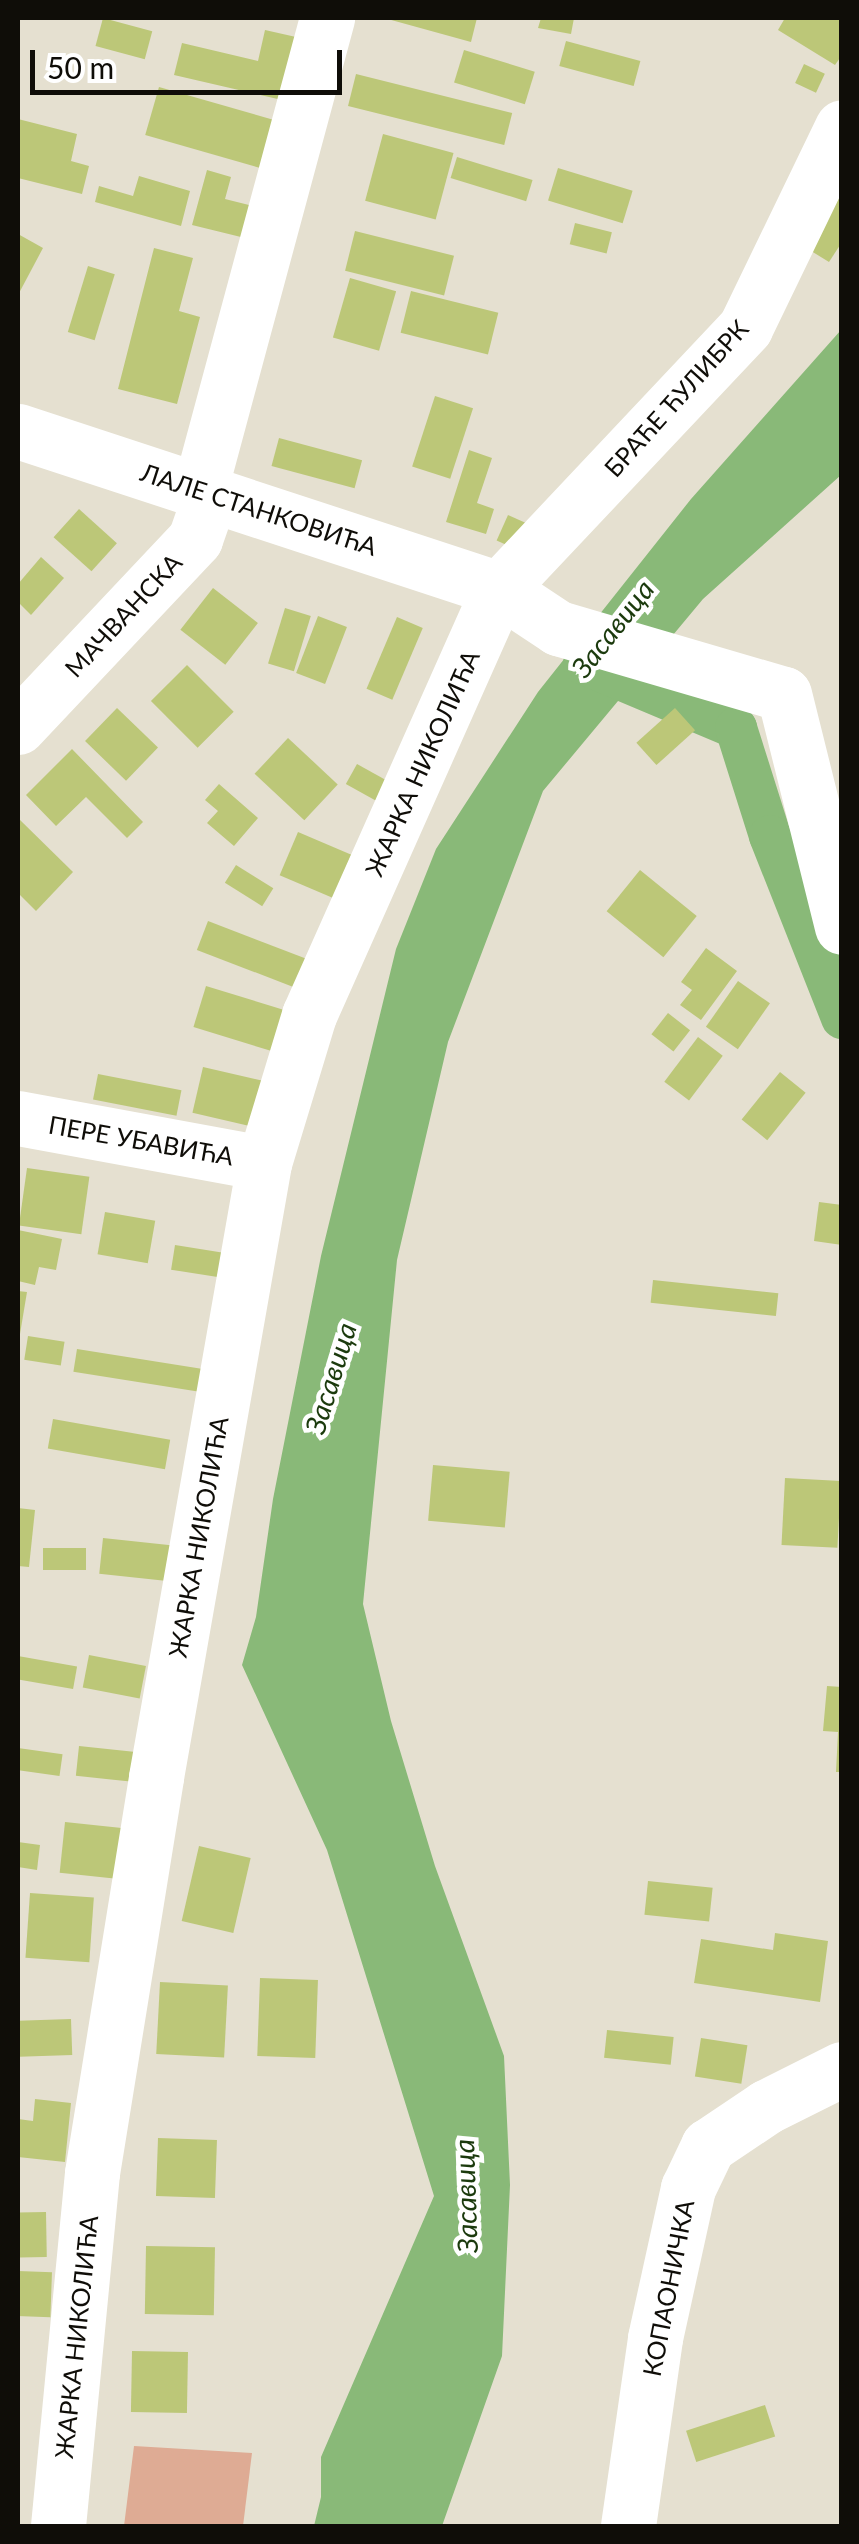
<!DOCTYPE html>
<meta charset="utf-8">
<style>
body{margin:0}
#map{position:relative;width:859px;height:2544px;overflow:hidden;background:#e5e0d0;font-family:Lato,sans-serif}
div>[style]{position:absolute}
.green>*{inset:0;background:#deab94}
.water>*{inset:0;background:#89b978}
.canal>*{height:42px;margin:-21px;padding:0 21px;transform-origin:21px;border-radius:21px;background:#89b978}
.building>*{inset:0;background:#bcc778;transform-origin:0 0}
.minor>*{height:55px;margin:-27.5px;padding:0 27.5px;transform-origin:27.5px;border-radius:27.5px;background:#fff}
span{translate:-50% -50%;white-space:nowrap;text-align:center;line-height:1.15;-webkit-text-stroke:9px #fff;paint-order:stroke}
.street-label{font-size:25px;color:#0f0d08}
.water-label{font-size:28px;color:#1b3a0d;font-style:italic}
.frame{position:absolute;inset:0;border:20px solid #0f0d08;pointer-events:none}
.scale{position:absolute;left:30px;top:50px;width:312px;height:45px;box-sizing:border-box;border:5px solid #0f0d08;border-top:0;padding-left:12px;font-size:30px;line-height:35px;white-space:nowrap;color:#0f0d08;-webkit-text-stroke:8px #fff;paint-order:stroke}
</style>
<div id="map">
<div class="green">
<i style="clip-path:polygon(134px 2446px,252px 2453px,243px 2526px,124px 2526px)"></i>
</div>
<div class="water">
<i style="clip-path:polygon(841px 330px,841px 475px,703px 599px,543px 791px,448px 1042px,397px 1260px,363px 1604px,391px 1721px,435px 1866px,504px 2056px,510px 2185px,502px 2356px,442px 2526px,314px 2526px,321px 2497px,321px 2457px,434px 2196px,327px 1850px,242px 1665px,256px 1617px,273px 1499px,321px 1256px,396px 949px,436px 849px,538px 692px,691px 499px)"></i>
</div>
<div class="canal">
<i style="left:584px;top:664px;width:165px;rotate:22.8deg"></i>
<i style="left:736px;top:728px;width:113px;rotate:72.5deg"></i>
<i style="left:770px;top:836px;width:196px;rotate:68.4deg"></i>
</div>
<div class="building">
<i style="left:103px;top:18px;width:51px;height:29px;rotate:15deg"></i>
<i style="clip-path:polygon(384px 18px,477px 18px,471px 42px)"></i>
<i style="clip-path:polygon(541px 18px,574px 18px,571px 34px,538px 28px)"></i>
<i style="clip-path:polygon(785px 18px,842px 18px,842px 55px,835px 65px,778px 30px)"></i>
<i style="clip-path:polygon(265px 30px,296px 37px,282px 100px,174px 75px,182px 43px,258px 61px)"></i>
<i style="left:566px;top:41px;width:77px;height:26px;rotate:15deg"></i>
<i style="left:464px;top:50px;width:74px;height:34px;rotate:17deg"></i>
<i style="left:804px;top:64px;width:23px;height:21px;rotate:25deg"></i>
<i style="left:356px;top:74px;width:161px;height:33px;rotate:14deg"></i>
<i style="left:159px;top:87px;width:126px;height:50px;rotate:16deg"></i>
<i style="clip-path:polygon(18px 119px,77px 134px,71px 161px,89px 166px,82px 194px,18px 178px)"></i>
<i style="left:383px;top:134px;width:73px;height:69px;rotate:15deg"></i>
<i style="left:457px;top:157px;width:79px;height:22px;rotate:17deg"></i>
<i style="left:558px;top:168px;width:78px;height:34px;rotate:17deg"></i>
<i style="clip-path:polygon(207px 170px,231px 177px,225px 199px,253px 206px,245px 238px,192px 225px)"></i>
<i style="clip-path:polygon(139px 176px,190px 191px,181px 226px,95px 202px,99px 186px,133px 196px)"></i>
<i style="clip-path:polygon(835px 194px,842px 198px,842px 242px,829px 262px,803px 246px)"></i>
<i style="left:575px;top:223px;width:38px;height:22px;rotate:14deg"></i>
<i style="left:355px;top:231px;width:102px;height:41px;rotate:14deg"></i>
<i style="clip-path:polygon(18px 234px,43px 248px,18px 295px)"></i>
<i style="clip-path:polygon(154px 248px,193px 258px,179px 311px,200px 317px,177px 404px,118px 389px)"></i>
<i style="left:88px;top:266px;width:28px;height:69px;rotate:17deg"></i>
<i style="left:350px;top:278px;width:48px;height:62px;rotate:16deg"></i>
<i style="left:411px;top:291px;width:90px;height:43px;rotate:14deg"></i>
<i style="left:435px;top:396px;width:40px;height:74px;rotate:18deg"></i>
<i style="left:279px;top:438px;width:86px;height:29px;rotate:15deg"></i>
<i style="clip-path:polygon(469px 450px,492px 458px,477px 503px,494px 509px,486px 534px,446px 522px)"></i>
<i style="left:79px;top:509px;width:51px;height:38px;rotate:42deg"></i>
<i style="left:508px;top:515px;width:27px;height:28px;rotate:24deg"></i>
<i style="clip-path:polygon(41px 557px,64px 578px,31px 615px,18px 602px,18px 584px)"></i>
<i style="left:213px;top:588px;width:57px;height:53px;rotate:38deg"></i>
<i style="left:285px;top:608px;width:27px;height:58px;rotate:17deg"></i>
<i style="left:318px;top:616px;width:31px;height:61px;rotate:21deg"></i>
<i style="left:397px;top:617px;width:28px;height:78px;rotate:23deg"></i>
<i style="left:187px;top:665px;width:66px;height:51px;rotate:45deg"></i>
<i style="left:117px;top:708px;width:57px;height:46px;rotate:44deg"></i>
<i style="left:675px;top:708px;width:30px;height:52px;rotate:48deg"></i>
<i style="left:288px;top:738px;width:68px;height:49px;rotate:43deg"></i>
<i style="clip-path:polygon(72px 749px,143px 822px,127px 838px,86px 797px,56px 826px,26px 795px)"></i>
<i style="left:357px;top:764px;width:35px;height:23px;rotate:29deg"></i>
<i style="clip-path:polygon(219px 784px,258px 818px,234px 846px,207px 823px,218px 811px,205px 800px)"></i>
<i style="clip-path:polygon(18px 818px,73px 872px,36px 911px,18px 893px)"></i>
<i style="left:298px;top:832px;width:58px;height:47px;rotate:23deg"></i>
<i style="left:236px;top:865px;width:44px;height:21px;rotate:32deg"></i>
<i style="left:640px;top:870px;width:73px;height:53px;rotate:39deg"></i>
<i style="left:208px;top:921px;width:106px;height:31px;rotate:21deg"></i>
<i style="clip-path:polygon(706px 948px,737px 971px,701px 1020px,680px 1005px,692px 990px,681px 982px)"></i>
<i style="left:738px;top:981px;width:39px;height:56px;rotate:35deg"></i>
<i style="left:206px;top:986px;width:86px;height:43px;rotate:17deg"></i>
<i style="left:668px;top:1013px;width:28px;height:27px;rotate:38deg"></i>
<i style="left:698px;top:1037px;width:31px;height:56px;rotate:37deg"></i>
<i style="left:203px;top:1067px;width:69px;height:47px;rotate:13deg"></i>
<i style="left:780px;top:1072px;width:33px;height:61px;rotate:39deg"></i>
<i style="left:98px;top:1074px;width:85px;height:26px;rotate:11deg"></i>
<i style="left:27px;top:1168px;width:63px;height:58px;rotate:8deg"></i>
<i style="clip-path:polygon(819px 1202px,842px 1205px,842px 1245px,814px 1241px)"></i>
<i style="left:105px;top:1212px;width:51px;height:43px;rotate:10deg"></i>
<i style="clip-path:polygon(18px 1230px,62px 1239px,56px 1270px,39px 1267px,35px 1285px,18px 1281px)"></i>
<i style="left:175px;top:1245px;width:60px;height:25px;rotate:9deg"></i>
<i style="left:653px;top:1280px;width:126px;height:23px;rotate:6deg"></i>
<i style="clip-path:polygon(18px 1291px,27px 1292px,20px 1334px,18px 1333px)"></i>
<i style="left:28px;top:1336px;width:37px;height:24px;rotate:9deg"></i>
<i style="left:77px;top:1349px;width:137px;height:23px;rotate:9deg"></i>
<i style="left:53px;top:1419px;width:119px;height:30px;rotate:10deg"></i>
<i style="left:433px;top:1465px;width:77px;height:56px;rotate:5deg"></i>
<i style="left:785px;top:1478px;width:56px;height:67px;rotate:3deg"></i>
<i style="clip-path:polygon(18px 1508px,35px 1510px,29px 1567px,18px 1566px)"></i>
<i style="left:103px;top:1538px;width:73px;height:36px;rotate:6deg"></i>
<i style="left:43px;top:1548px;width:43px;height:22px"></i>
<i style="left:89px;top:1655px;width:58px;height:33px;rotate:11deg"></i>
<i style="left:18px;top:1656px;width:60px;height:23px;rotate:10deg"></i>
<i style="clip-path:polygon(827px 1686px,842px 1687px,842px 1772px,836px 1772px,838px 1732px,823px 1731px)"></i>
<i style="left:79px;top:1746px;width:57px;height:30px;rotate:6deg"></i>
<i style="left:18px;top:1748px;width:45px;height:22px;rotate:8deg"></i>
<i style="left:65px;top:1822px;width:57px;height:51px;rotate:6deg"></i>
<i style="clip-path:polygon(18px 1842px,40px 1845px,37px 1870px,18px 1867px)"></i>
<i style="left:199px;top:1846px;width:53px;height:77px;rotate:13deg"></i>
<i style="left:648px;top:1881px;width:65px;height:34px;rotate:6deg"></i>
<i style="left:30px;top:1893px;width:64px;height:65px;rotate:4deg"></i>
<i style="clip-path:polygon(775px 1933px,828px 1941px,820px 2002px,694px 1983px,701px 1939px,773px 1950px)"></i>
<i style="left:260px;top:1978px;width:58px;height:78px;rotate:2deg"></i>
<i style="left:160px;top:1982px;width:68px;height:72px;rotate:3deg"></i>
<i style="left:71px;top:2019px;width:36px;height:53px;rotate:88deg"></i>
<i style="left:607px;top:2030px;width:67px;height:28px;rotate:6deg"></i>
<i style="left:701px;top:2038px;width:47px;height:39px;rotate:9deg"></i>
<i style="clip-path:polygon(35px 2099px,71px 2103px,65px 2162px,18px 2157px,18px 2119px,33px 2121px)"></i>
<i style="left:158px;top:2138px;width:59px;height:58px;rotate:2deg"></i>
<i style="left:46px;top:2212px;width:45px;height:28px;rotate:89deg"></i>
<i style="left:146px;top:2246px;width:69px;height:68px;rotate:1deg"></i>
<i style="left:18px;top:2271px;width:34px;height:45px;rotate:2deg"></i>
<i style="left:132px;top:2351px;width:56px;height:61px;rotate:1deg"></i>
<i style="left:765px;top:2405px;width:33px;height:83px;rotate:72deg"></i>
</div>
<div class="minor">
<i style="left:18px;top:431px;width:506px;rotate:18.18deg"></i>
<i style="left:499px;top:589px;width:71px;rotate:33.5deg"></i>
<i style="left:558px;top:628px;width:235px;rotate:16.3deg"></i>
<i style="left:784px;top:694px;width:240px;rotate:76deg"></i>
<i style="left:200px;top:489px;width:488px;rotate:-74.9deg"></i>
<i style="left:18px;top:727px;width:258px;rotate:-46.7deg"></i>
<i style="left:195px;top:539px;width:49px;rotate:-70.8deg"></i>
<i style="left:18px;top:1118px;width:250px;rotate:10.4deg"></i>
<i style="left:58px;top:2526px;width:355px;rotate:-84.5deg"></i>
<i style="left:92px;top:2173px;width:401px;rotate:-80.8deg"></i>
<i style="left:156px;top:1777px;width:623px;rotate:-80.02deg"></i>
<i style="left:264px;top:1163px;width:155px;rotate:-73.1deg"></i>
<i style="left:309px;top:1015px;width:466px;rotate:-66deg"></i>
<i style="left:499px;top:589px;width:359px;rotate:-46.7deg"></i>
<i style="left:745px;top:328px;width:223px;rotate:-64.2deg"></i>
<i style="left:628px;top:2526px;width:190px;rotate:-81.8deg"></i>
<i style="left:655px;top:2338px;width:154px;rotate:-77.6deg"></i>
<i style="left:688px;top:2188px;width:47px;rotate:-64.5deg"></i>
<i style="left:708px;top:2146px;width:70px;rotate:-33.9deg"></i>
<i style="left:766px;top:2107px;width:85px;rotate:-26.6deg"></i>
</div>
<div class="street-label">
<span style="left:676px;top:398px;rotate:-48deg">БРАЋЕ ЋУЛИБРК</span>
<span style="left:259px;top:509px;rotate:18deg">ЛАЛЕ СТАНКОВИЋА</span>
<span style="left:123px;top:615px;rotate:-47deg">МАЧВАНСКА</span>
<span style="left:422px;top:763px;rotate:-66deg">ЖАРКА НИКОЛИЋА</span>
<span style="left:141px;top:1140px;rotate:10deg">ПЕРЕ УБАВИЋА</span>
<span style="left:198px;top:1537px;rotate:-80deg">ЖАРКА НИКОЛИЋА</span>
<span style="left:668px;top:2288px;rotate:-79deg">КОПАОНИЧКА</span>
<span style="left:76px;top:2337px;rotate:-84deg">ЖАРКА НИКОЛИЋА</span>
</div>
<div class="water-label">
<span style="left:612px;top:628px;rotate:-52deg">Засавица</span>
<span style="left:330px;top:1378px;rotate:-73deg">Засавица</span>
<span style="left:465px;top:2196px;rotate:-92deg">Засавица</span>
</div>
<div class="frame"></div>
<div class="scale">50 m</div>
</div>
